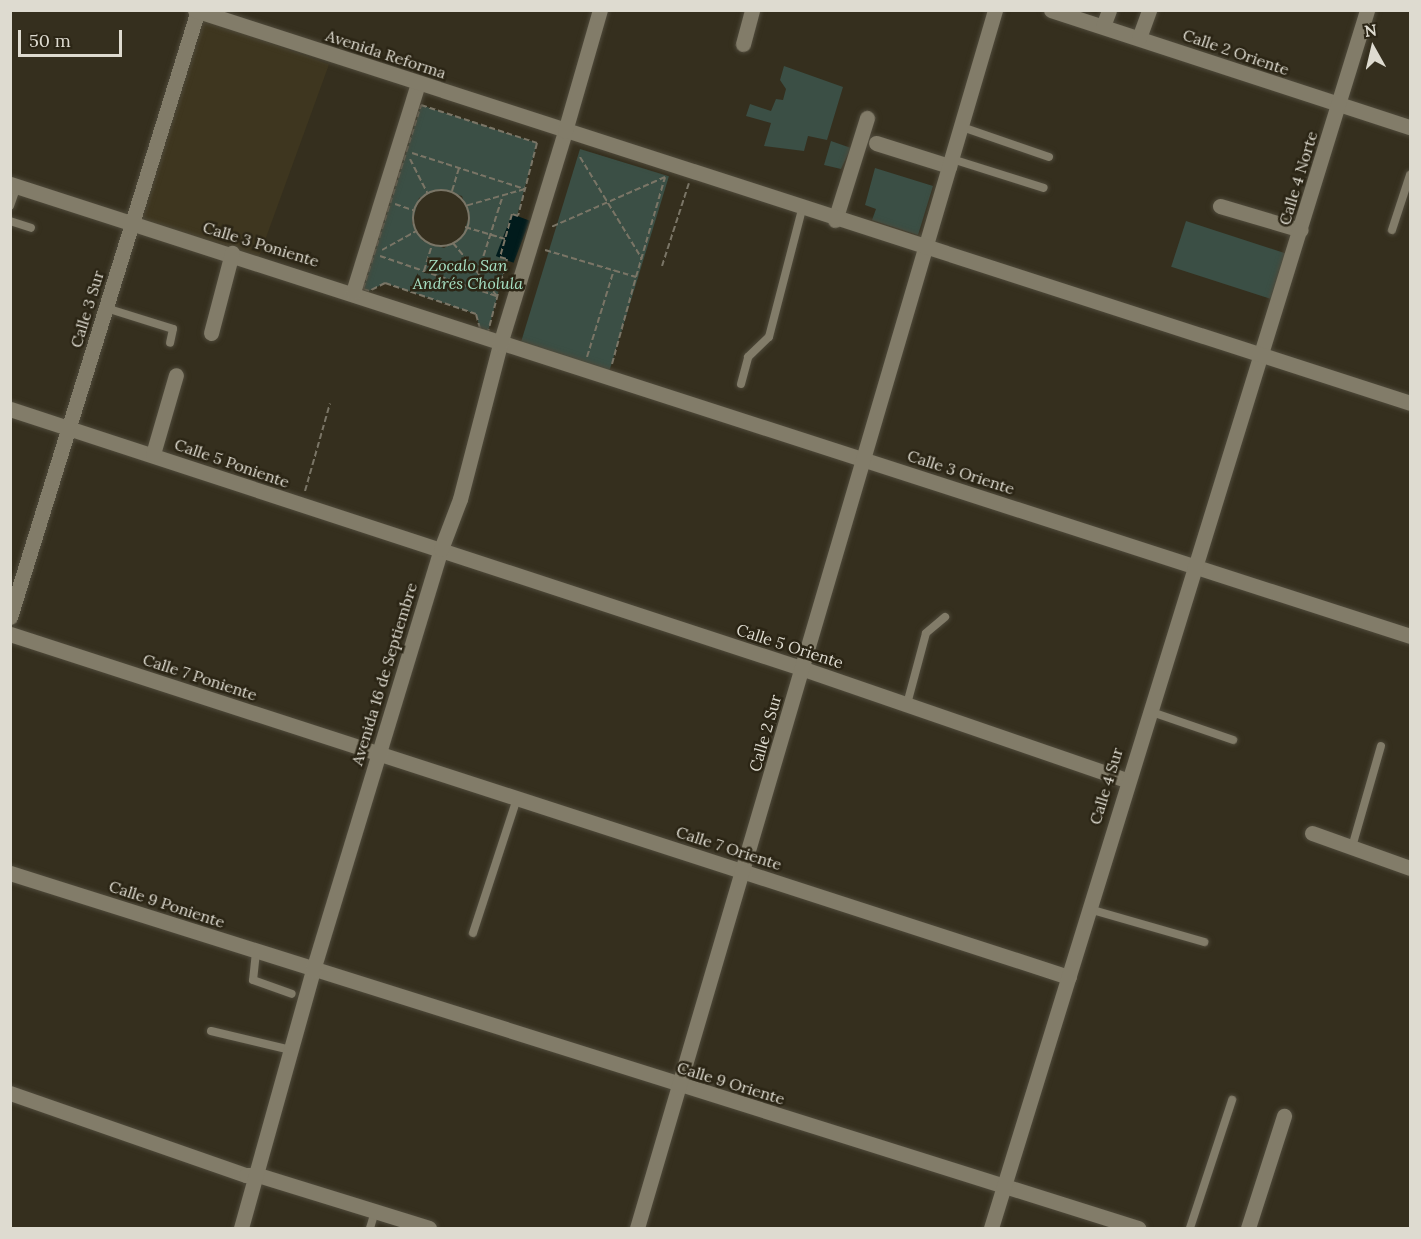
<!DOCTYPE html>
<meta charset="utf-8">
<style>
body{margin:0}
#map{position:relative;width:1421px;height:1239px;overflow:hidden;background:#352f1e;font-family:Lora,serif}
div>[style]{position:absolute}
.built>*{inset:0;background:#3e361f;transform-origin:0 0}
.green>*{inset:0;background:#3b4f45;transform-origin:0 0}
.water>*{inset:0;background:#011b1c;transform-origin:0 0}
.path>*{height:2px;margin-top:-1px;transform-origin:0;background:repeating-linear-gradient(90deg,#7a7566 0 6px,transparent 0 9px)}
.path>.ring{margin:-1px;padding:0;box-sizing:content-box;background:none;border:2px solid #7a7566;border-radius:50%}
.roads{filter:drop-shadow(0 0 2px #4f4a3b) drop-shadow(0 0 2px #4f4a3b)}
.lane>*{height:8px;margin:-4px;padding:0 4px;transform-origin:4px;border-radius:4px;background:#827c69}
.street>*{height:15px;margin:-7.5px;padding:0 7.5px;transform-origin:7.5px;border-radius:7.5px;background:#827c69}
.secondary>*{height:15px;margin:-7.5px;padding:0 7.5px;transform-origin:7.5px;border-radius:7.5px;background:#827c69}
span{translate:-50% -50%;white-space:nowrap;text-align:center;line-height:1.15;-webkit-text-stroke:5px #2b2515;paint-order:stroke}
.street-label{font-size:16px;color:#dedbd0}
.park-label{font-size:16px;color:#a6e0c3;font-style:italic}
.frame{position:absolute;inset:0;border:12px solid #dedbd0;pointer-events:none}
.north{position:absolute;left:1343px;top:18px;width:60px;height:60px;-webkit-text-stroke:4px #2b2515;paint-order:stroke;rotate:352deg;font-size:16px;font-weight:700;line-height:24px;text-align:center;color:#dedbd0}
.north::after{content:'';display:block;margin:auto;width:21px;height:27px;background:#dedbd0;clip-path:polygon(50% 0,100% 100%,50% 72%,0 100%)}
.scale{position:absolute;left:18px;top:30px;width:104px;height:27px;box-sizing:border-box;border:3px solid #dedbd0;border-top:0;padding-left:8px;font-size:18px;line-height:21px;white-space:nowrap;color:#dedbd0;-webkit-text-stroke:4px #2b2515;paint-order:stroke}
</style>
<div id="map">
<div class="built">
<i style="left:204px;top:19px;width:133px;height:209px;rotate:20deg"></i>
</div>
<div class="green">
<i style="clip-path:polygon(784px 66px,843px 87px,827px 140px,808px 136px,804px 151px,764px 146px,771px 123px,746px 116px,750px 104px,771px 111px,776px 99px,783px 100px,786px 89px,780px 80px)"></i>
<i style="clip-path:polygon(evenodd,421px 105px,537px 143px,517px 216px,513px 215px,500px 256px,507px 259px,488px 332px,480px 329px,476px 314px,385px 283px,369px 291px,363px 289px,421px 105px,440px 189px,462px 196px,469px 217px,462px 237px,444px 248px,423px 241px,412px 223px,419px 198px,440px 189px)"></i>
<i style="clip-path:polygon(831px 141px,851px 148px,841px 169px,824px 165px)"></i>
<i style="left:580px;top:149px;width:93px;height:208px;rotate:17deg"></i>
<i style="clip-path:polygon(875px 168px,933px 186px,918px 235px,872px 220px,876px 209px,865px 205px)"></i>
<i style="left:1186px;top:221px;width:105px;height:48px;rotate:18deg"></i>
</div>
<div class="water">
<i style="left:512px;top:214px;width:19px;height:45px;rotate:21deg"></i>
</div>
<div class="path">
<i style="left:421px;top:105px;width:122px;rotate:18.1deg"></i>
<i style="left:537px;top:143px;width:75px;rotate:104.6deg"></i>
<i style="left:518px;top:216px;width:6px;rotate:-162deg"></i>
<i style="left:512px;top:214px;width:45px;rotate:105.6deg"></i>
<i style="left:500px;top:257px;width:7px;rotate:16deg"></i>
<i style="left:507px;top:259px;width:75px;rotate:104.6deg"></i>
<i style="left:488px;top:332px;width:9px;rotate:-159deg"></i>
<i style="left:480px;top:329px;width:16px;rotate:-105deg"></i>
<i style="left:476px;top:314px;width:96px;rotate:-161.2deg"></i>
<i style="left:385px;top:283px;width:18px;rotate:153deg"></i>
<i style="left:369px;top:291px;width:6px;rotate:-162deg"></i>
<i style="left:363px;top:289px;width:193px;rotate:-72.5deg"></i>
<i style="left:412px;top:153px;width:119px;rotate:17.7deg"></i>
<i style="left:525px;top:189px;width:62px;rotate:164.2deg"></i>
<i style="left:580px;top:157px;width:119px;rotate:58.7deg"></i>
<i style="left:410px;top:159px;width:39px;rotate:63deg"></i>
<i class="ring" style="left:413px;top:190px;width:54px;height:54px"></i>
<i style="left:452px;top:191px;width:24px;rotate:-73deg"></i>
<i style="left:395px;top:204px;width:21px;rotate:19deg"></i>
<i style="left:465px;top:227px;width:42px;rotate:16.7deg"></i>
<i style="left:453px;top:243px;width:69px;rotate:50.3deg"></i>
<i style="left:382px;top:250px;width:39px;rotate:-29deg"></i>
<i style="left:545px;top:250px;width:95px;rotate:16.5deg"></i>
<i style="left:636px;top:277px;width:104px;rotate:-73.8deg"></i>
<i style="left:665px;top:177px;width:124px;rotate:156.3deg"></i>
<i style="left:380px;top:256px;width:123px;rotate:19deg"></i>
<i style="left:662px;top:266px;width:87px;rotate:-72deg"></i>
<i style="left:424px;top:271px;width:28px;rotate:-73deg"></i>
<i style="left:478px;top:273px;width:82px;rotate:-72.2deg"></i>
<i style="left:587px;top:357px;width:91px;rotate:-72.8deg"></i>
<i style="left:612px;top:364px;width:90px;rotate:-74.6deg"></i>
<i style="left:305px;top:491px;width:91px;rotate:-74.1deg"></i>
</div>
<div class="roads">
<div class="lane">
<i style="left:962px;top:127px;width:92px;rotate:19deg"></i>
<i style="left:952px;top:159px;width:96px;rotate:17.5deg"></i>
<i style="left:10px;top:206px;width:21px;rotate:-71deg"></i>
<i style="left:10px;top:221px;width:22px;rotate:18deg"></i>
<i style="left:1392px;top:230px;width:58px;rotate:-71.9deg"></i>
<i style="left:106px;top:308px;width:70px;rotate:17.4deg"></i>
<i style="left:173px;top:329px;width:14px;rotate:102deg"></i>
<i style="left:741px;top:384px;width:28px;rotate:-75deg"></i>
<i style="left:748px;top:357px;width:29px;rotate:-44deg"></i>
<i style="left:769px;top:337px;width:132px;rotate:-75.5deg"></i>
<i style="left:907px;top:704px;width:73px;rotate:-75deg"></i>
<i style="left:926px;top:633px;width:25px;rotate:-40deg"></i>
<i style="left:1149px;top:711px;width:89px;rotate:19deg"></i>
<i style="left:1352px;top:847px;width:105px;rotate:-74deg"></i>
<i style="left:1089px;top:909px;width:120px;rotate:16deg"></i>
<i style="left:473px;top:933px;width:142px;rotate:-71.9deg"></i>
<i style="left:256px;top:952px;width:28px;rotate:96deg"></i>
<i style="left:253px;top:980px;width:41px;rotate:19.7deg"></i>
<i style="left:211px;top:1031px;width:82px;rotate:13.4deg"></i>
<i style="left:370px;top:1228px;width:17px;rotate:-73deg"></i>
<i style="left:1190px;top:1228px;width:135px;rotate:-71.8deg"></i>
</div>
<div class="street">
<i style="left:1051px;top:10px;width:378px;rotate:18.1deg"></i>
<i style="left:1103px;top:26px;width:17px;rotate:-69deg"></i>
<i style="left:1139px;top:38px;width:30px;rotate:-70deg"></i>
<i style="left:743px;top:44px;width:35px;rotate:-75deg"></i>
<i style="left:876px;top:143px;width:77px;rotate:17.5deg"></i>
<i style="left:10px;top:184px;width:1471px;rotate:17.89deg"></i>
<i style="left:1220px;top:206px;width:84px;rotate:16.5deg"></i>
<i style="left:835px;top:220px;width:107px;rotate:-72.6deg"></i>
<i style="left:353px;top:292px;width:219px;rotate:-72.7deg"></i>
<i style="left:211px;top:333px;width:83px;rotate:-75.3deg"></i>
<i style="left:10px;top:409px;width:835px;rotate:18.13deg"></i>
<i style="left:804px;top:669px;width:342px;rotate:19deg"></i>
<i style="left:153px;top:454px;width:82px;rotate:-73.8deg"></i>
<i style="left:10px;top:617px;width:635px;rotate:-72.79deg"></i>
<i style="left:10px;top:634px;width:1113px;rotate:17.95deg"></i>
<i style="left:1312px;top:833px;width:104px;rotate:19.7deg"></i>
<i style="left:10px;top:873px;width:1183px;rotate:17.47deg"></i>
<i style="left:10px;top:1093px;width:250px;rotate:19.2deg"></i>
<i style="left:246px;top:1175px;width:12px"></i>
<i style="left:258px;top:1175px;width:179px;rotate:17.2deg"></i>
<i style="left:241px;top:1228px;width:268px;rotate:-74.4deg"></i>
<i style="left:313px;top:970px;width:440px;rotate:-73.1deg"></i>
<i style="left:441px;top:549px;width:53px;rotate:-69.2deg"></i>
<i style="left:460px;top:499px;width:160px;rotate:-75.5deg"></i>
<i style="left:500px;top:344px;width:223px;rotate:-73deg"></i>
<i style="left:637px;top:1228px;width:1270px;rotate:-73.62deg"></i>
<i style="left:991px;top:1228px;width:1275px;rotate:-72.84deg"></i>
<i style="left:1248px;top:1228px;width:118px;rotate:-72.2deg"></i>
</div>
<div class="secondary">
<i style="left:195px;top:10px;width:1277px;rotate:17.92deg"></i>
<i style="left:565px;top:131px;width:126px;rotate:-73.9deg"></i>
</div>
</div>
<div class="street-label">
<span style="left:1236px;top:52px;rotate:19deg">Calle 2 Oriente</span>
<span style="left:386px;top:54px;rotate:18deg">Avenida Reforma</span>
<span style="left:1298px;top:178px;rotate:-73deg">Calle 4 Norte</span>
<span style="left:261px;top:244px;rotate:17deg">Calle 3 Poniente</span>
<span style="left:87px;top:309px;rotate:-73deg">Calle 3 Sur</span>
<span style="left:232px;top:463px;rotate:19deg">Calle 5 Poniente</span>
<span style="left:961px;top:472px;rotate:18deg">Calle 3 Oriente</span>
<span style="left:790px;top:646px;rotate:18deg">Calle 5 Oriente</span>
<span style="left:384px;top:674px;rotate:-73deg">Avenida 16 de Septiembre</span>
<span style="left:200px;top:677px;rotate:18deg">Calle 7 Poniente</span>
<span style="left:765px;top:733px;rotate:-74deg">Calle 2 Sur</span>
<span style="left:1106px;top:786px;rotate:-73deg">Calle 4 Sur</span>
<span style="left:729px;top:848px;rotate:18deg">Calle 7 Oriente</span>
<span style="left:167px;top:904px;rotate:18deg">Calle 9 Poniente</span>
<span style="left:731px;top:1083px;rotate:17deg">Calle 9 Oriente</span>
</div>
<div class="park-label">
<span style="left:468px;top:274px">Zocalo San<br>Andrés Cholula</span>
</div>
<div class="frame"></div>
<div class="north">N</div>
<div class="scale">50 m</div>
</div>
